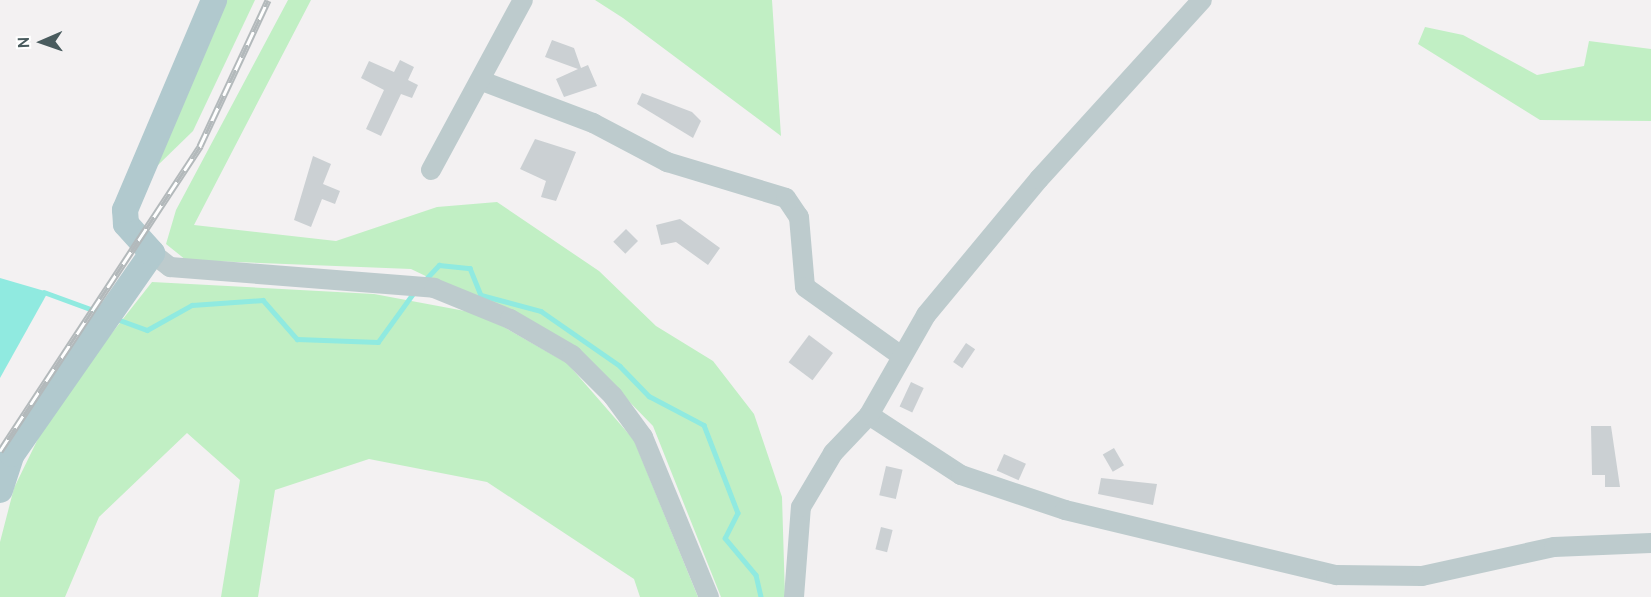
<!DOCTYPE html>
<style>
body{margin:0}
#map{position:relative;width:1651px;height:597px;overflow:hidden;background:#f3f1f2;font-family:Cabin,sans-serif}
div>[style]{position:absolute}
.green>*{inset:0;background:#c1efc4}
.water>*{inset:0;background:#90eae0}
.stream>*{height:4.5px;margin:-2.25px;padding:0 2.25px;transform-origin:2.25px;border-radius:2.25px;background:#90eae0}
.building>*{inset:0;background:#cbd0d3;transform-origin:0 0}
.minor>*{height:20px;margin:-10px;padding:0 10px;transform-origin:10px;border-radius:10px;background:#bdcbcd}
.major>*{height:26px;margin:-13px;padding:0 13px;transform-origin:13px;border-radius:13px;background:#b1c9ce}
.rail>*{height:7px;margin-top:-3.5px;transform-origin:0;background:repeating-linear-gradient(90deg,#fff 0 14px,#b3b9bb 0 28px);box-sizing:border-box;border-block:2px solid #b3b9bb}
span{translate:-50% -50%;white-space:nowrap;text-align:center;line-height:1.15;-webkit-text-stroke:6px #fff;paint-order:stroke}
.north{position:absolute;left:12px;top:12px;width:60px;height:60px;-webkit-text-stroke:4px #fff;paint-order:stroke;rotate:268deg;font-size:16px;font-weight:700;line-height:24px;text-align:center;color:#495b5e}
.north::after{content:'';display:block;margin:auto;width:21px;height:27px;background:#495b5e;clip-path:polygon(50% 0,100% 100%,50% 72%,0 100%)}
</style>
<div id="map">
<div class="green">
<i style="clip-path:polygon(225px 0,255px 0,193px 131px,155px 168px)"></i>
<i style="clip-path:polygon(288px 0,311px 0,194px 225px,336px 241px,437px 207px,497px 202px,599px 271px,656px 326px,713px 361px,754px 414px,782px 497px,785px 597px,721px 597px,653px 426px,578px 349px,411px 269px,186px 260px,166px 244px,176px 210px)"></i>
<i style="clip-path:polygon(595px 0,772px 0,781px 136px,623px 18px)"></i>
<i style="clip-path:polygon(1425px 27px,1463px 35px,1537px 75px,1584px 66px,1589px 41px,1651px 49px,1651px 121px,1540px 120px,1418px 44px)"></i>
<i style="clip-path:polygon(152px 282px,374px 294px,481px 314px,567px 363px,634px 440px,698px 597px,640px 597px,634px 579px,487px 482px,369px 459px,275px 490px,258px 597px,221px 597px,240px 480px,187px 433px,99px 517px,65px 597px,0 597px,0 542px,14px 488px,53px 408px)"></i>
</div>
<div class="water">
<i style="clip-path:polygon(0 278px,48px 292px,0 378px)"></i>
</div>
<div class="stream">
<i style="left:424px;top:281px;width:22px;rotate:-47deg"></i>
<i style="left:439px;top:265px;width:31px;rotate:6deg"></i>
<i style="left:470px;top:268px;width:29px;rotate:68deg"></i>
<i style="left:481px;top:295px;width:62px;rotate:14.9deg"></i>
<i style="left:541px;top:311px;width:96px;rotate:34.8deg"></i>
<i style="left:620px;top:366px;width:42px;rotate:46deg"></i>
<i style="left:649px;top:396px;width:62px;rotate:27.8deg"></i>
<i style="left:704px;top:425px;width:94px;rotate:68.9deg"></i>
<i style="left:738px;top:513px;width:28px;rotate:117deg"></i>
<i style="left:725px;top:538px;width:48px;rotate:50deg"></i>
<i style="left:756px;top:575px;width:23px;rotate:77deg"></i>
<i style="left:44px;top:292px;width:61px;rotate:20.2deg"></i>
<i style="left:117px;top:319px;width:32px;rotate:20deg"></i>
<i style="left:147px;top:330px;width:51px;rotate:-29.1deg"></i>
<i style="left:192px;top:305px;width:71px;rotate:-4deg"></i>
<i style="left:263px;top:300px;width:52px;rotate:48.9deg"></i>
<i style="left:297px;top:339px;width:81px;rotate:2.1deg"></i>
<i style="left:378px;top:342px;width:62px;rotate:-54.2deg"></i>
</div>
<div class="building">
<i style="clip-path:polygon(552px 40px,574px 48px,581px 68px,588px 65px,597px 86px,564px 97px,556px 79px,578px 69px,545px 57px)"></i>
<i style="clip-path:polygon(400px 60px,414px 67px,408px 80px,418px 85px,412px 98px,401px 94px,381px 136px,366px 129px,384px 90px,361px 78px,369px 61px,394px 72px)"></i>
<i style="clip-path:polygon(642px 93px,692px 112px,701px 121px,693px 138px,637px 104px)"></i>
<i style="clip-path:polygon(535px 139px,576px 152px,556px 201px,541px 197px,546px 181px,520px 169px)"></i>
<i style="clip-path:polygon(313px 156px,331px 164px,323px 184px,340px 191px,335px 204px,322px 199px,311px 227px,294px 220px)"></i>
<i style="clip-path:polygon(680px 219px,720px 248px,708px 265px,676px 242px,661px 245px,656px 225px)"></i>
<i style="left:626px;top:229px;width:17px;height:18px;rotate:45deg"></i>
<i style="left:809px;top:335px;width:30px;height:34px;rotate:37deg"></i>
<i style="left:966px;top:343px;width:11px;height:23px;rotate:34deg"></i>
<i style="left:911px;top:382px;width:14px;height:27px;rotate:25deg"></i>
<i style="clip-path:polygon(1591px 426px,1611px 426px,1620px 487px,1605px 487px,1605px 475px,1592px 475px)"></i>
<i style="left:1114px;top:448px;width:20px;height:13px;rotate:60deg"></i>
<i style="left:1004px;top:454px;width:24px;height:18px;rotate:24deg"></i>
<i style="left:886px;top:466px;width:17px;height:30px;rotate:13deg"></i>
<i style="clip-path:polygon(1101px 478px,1157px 484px,1153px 505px,1098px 494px)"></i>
<i style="left:881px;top:527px;width:12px;height:23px;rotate:14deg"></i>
</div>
<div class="minor">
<i style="left:482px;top:81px;width:119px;rotate:20.7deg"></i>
<i style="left:593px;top:123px;width:84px;rotate:27.8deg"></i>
<i style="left:667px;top:162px;width:124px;rotate:16.8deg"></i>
<i style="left:786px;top:198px;width:23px;rotate:56deg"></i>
<i style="left:799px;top:217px;width:70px;rotate:85.1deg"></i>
<i style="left:805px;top:287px;width:117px;rotate:35.6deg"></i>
<i style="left:431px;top:170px;width:193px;rotate:-61.6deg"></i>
<i style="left:152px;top:253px;width:23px;rotate:38deg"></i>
<i style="left:170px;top:267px;width:265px;rotate:4.5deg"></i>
<i style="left:434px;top:288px;width:82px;rotate:22.2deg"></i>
<i style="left:510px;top:319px;width:72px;rotate:30.1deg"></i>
<i style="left:572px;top:355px;width:58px;rotate:45deg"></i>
<i style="left:613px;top:396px;width:51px;rotate:53.8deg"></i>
<i style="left:643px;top:437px;width:173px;rotate:67.6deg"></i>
<i style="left:869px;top:415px;width:110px;rotate:33.1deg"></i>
<i style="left:961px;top:475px;width:110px;rotate:18.6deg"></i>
<i style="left:1065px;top:510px;width:279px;rotate:13.5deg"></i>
<i style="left:1336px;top:575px;width:86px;rotate:0.7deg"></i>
<i style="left:1422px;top:576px;width:135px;rotate:-12.4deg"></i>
<i style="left:1554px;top:547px;width:97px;rotate:-2.4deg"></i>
<i style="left:794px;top:597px;width:90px;rotate:-85.6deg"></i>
<i style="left:801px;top:507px;width:63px;rotate:-59.3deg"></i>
<i style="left:833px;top:453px;width:52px;rotate:-46.5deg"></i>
<i style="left:869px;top:415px;width:115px;rotate:-60.3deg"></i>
<i style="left:926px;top:315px;width:177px;rotate:-50.3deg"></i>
<i style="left:1039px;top:179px;width:242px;rotate:-47.7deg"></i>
</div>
<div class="major">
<i style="left:0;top:490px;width:38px;rotate:-72deg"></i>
<i style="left:12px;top:454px;width:245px;rotate:-55.1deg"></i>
<i style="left:152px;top:253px;width:39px;rotate:-132deg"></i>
<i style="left:126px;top:224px;width:14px;rotate:-94deg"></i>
<i style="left:125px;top:210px;width:228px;rotate:-67deg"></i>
</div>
<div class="rail">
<i style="left:0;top:451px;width:365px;rotate:-56.7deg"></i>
<i style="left:200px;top:146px;width:161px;rotate:-65deg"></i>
</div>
<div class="north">N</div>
</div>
